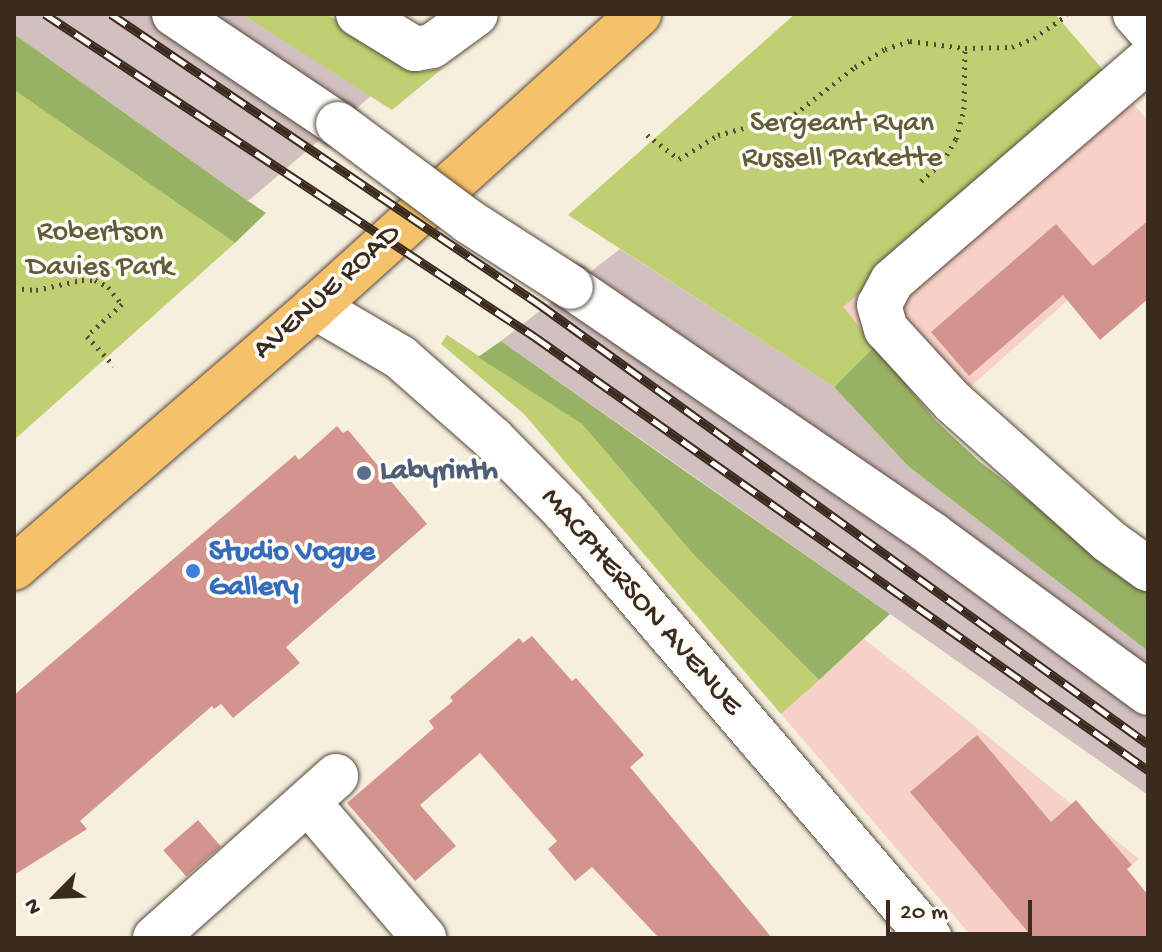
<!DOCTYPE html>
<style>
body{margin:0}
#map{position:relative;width:1162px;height:952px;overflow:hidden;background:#f6efde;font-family:"Gochi Hand",sans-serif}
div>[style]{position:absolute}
.built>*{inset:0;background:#f7d1c8}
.industrial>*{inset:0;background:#d2bfc0}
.green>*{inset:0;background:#bfcf71}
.forest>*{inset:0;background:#97b263}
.building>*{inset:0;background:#d3948d;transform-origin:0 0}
.path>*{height:5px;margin-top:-2.5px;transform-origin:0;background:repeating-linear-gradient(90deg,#57483b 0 2px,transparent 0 8px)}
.roads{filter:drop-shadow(0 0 2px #57483b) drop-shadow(0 0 2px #57483b)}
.minor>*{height:44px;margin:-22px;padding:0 22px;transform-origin:22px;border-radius:22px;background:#fff}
.major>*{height:44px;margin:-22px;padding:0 22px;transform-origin:22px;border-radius:22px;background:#f5c16b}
.rail>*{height:9px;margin-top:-4.5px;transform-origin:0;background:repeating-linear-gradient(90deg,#fdfcf7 0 18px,#3b2a1e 0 36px);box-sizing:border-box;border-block:2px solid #3b2a1e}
.bridges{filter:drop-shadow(0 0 2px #57483b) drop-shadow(0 0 2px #57483b)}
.minor-bridge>*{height:44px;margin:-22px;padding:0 22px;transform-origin:22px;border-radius:22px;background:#fff}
.dots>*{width:22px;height:22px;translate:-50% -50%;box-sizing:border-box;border:4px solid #fdfcf7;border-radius:50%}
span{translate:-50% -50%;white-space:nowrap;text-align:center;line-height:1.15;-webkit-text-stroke:7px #fdfcf7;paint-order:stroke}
.park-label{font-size:30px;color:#635c37}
.street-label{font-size:30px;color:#3b2a1e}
.service-label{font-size:30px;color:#4e5e75;font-weight:700}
.left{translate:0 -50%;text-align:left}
.shop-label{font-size:30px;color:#366cbe;font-weight:700}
.frame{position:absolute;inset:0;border:16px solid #3b2a1e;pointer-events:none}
.north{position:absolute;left:16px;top:856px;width:80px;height:80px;-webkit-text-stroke:6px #fdfcf7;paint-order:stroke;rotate:246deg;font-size:22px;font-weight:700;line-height:32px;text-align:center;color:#3b2a1e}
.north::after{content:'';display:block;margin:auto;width:28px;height:36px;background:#3b2a1e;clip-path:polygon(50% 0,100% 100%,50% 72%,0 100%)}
.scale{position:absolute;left:886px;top:900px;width:146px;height:36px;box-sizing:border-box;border:4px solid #3b2a1e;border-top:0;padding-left:10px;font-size:24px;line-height:28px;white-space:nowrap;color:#3b2a1e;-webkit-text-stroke:6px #fdfcf7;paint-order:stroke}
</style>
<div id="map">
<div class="built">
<i style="clip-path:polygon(1110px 78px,1148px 120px,1148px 229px,934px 419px,842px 307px)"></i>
<i style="clip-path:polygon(863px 638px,981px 731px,1139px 859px,1046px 938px,973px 938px,781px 714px)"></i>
</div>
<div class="industrial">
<i style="clip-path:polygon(14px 14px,241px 14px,371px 96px,248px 201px,14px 34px)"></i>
<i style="clip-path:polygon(620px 249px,834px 387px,908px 466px,1148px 651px,1148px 795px,501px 341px)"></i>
</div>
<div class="green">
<i style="clip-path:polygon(241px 14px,327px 14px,408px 69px,422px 72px,443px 68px,392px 110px)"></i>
<i style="clip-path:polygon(795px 14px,1055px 14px,1110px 78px,843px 307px,875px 346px,834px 387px,568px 215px)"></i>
<i style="clip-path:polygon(14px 90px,235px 243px,14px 440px)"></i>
<i style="clip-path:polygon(447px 335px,582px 424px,693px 554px,819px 680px,781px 714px,524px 414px,441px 344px)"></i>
</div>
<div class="forest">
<i style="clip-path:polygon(14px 34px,248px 201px,266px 213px,235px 243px,14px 90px)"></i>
<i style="clip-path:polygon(501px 341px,665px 457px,890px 614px,819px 680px,693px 554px,582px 424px,478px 357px)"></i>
<i style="clip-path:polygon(875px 346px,934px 419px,979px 461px,1148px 593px,1148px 651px,908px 466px,834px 387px)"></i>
</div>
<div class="building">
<i style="clip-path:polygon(1148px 221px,1148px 299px,1100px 340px,1063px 295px,969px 376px,931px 332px,1056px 224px,1093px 266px)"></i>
<i style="clip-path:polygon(337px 426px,343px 433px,348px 430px,427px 524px,286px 647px,300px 663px,233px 718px,221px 704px,214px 709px,212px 706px,80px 821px,87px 829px,14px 875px,14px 695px,295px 455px,299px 460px)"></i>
<i style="clip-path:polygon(532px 636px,572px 681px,576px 678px,644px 755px,630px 767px,772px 938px,659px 938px,592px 867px,575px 881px,548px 849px,557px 841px,480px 753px,420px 805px,456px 846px,415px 881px,347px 803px,434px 728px,429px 721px,453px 701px,450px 697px,519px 638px,523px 643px)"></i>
<i style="clip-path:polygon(977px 735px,1051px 822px,1076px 800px,1132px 865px,1127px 869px,1148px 895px,1148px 938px,1033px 938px,910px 792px)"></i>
<i style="left:198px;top:820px;width:35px;height:46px;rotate:49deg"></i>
</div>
<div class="path">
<i style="left:785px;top:120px;width:30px;rotate:53deg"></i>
<i style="left:647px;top:135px;width:40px;rotate:37deg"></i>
<i style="left:679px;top:159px;width:46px;rotate:-31.6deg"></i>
<i style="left:718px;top:135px;width:80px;rotate:-15.3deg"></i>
<i style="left:795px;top:114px;width:76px;rotate:-38.1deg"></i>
<i style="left:855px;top:67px;width:35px;rotate:-31deg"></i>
<i style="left:885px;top:49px;width:26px;rotate:-18deg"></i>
<i style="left:910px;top:41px;width:55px;rotate:7.3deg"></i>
<i style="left:965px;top:48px;width:47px;rotate:-1.2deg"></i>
<i style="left:1012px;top:47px;width:24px;rotate:-22deg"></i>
<i style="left:1034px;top:38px;width:40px;rotate:-34.9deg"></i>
<i style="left:921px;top:181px;width:29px;rotate:-41deg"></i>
<i style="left:943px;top:162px;width:26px;rotate:-61deg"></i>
<i style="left:956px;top:139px;width:31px;rotate:-75deg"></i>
<i style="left:964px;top:109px;width:61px;rotate:-89.1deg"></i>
<i style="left:14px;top:288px;width:22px;rotate:5deg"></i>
<i style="left:36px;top:290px;width:47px;rotate:-12.3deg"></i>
<i style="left:82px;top:280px;width:13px"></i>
<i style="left:95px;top:280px;width:15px;rotate:28deg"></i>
<i style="left:108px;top:287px;width:22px;rotate:51deg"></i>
<i style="left:122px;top:304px;width:47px;rotate:137.6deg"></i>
<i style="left:87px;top:336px;width:40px;rotate:48deg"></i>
</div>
<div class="roads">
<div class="minor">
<i style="left:174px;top:14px;width:197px;rotate:33.9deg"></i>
<i style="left:358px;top:14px;width:67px;rotate:31.6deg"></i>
<i style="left:415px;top:49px;width:17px;rotate:-10deg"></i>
<i style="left:432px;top:46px;width:54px;rotate:-36deg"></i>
<i style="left:1135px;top:14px;width:20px;rotate:49deg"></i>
<i style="left:1148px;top:60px;width:338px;rotate:139.2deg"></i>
<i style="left:892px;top:281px;width:27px;rotate:118deg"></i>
<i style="left:879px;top:305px;width:25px;rotate:74deg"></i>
<i style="left:886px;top:329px;width:99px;rotate:47.5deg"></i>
<i style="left:953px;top:402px;width:209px;rotate:41.7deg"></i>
<i style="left:1109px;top:541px;width:48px;rotate:35.7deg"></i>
<i style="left:571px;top:287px;width:439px;rotate:34.4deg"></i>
<i style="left:933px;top:535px;width:267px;rotate:36.3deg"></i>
<i style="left:315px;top:307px;width:99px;rotate:30.5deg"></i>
<i style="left:400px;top:357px;width:124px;rotate:41.4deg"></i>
<i style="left:493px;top:439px;width:101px;rotate:45.4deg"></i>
<i style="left:564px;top:511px;width:562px;rotate:49.4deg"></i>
<i style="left:308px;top:802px;width:179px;rotate:49.5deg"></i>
<i style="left:155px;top:938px;width:243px;rotate:-41.8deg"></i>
</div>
<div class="major">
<i style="left:14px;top:568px;width:398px;rotate:-40.9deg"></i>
<i style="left:315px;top:307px;width:437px;rotate:-42.1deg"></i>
</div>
</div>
<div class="rail">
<i style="left:45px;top:14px;width:587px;rotate:33.39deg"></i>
<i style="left:535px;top:337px;width:751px;rotate:35.24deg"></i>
<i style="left:111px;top:14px;width:517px;rotate:34.12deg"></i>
<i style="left:539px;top:304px;width:751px;rotate:35.85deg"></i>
</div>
<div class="bridges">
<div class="minor-bridge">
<i style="left:338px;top:124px;width:162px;rotate:36.7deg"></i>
<i style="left:468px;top:221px;width:122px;rotate:32.7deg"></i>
</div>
</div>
<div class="dots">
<i style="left:364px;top:473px;background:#5c6f8a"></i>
<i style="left:193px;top:571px;background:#3f7fe0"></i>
</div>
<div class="park-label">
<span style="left:842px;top:142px">Sergeant Ryan<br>Russell Parkette</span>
<span style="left:100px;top:251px">Robertson<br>Davies Park</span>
</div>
<div class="street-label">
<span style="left:328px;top:293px;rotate:-42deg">AVENUE ROAD</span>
<span style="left:640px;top:603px;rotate:49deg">MACPHERSON AVENUE</span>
</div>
<div class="service-label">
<span class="left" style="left:380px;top:473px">Labyrinth</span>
</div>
<div class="shop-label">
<span class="left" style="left:209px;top:571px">Studio Vogue<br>Gallery</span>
</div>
<div class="frame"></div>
<div class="north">N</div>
<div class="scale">20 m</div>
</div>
